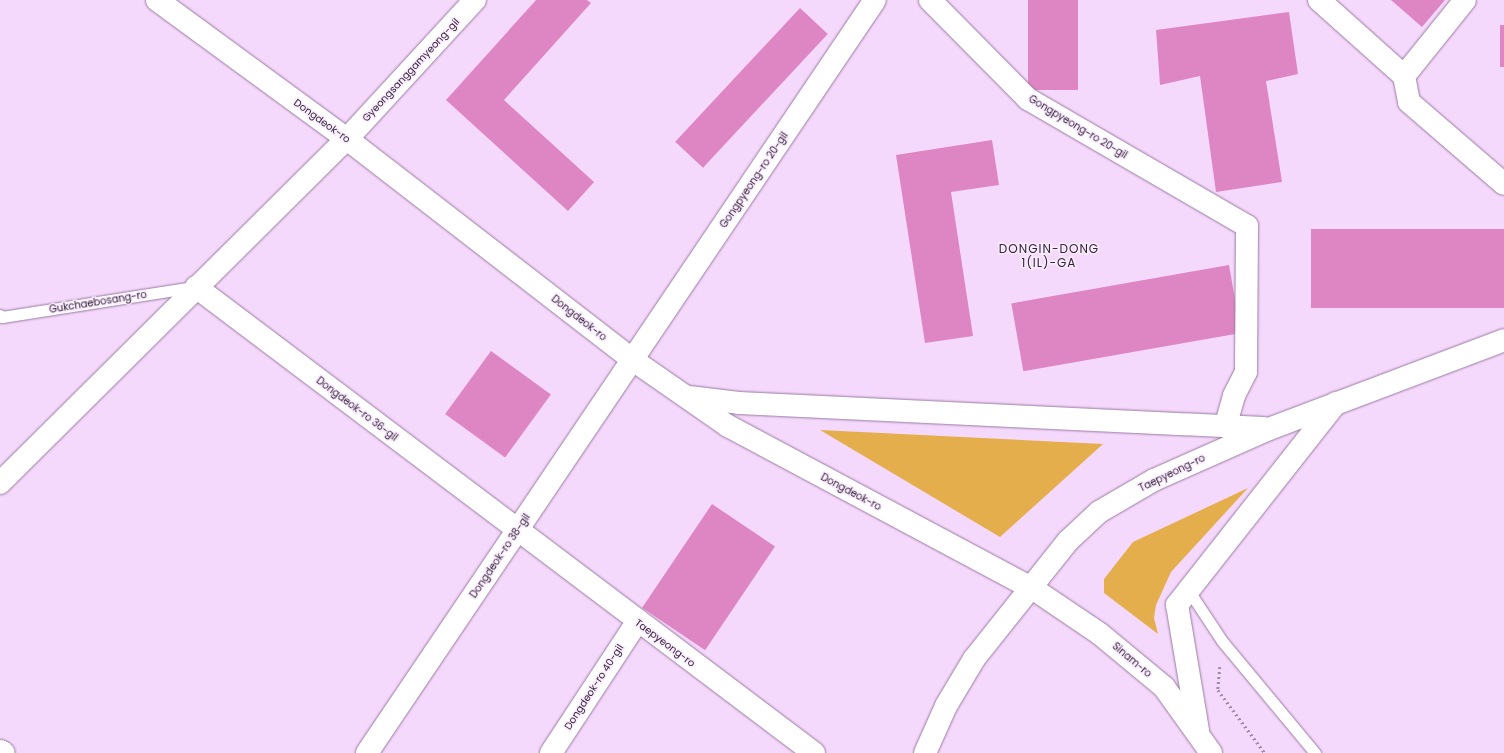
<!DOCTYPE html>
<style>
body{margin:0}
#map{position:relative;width:1504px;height:753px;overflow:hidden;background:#f5d9fc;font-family:Poppins,sans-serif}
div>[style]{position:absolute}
.green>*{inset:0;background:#e5ae4d}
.building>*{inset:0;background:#de86c3;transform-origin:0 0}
.path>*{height:2.5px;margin-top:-1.25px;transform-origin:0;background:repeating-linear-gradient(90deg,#9f8aa5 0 2px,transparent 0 5px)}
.roads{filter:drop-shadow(0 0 1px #9a7aa3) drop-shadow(0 0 1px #9a7aa3)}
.service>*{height:11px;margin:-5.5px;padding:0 5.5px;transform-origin:5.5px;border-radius:5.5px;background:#fff}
.minor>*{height:22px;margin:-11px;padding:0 11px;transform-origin:11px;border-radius:11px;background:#fff}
.tertiary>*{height:22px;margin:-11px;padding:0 11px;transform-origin:11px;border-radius:11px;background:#fff}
.secondary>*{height:22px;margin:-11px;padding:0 11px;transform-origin:11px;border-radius:11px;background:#fff}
span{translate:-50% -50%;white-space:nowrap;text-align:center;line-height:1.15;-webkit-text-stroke:3px #faecfe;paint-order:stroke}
.street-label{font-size:10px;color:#322536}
.quarter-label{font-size:12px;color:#322536;letter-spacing:1px}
</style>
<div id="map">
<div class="green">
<i style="clip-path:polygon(820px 430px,1103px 444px,1000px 537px)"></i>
<i style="clip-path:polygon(1248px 488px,1171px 572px,1156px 605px,1154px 618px,1158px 634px,1104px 593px,1104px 579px,1133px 542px)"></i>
</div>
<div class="building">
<i style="clip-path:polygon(536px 0,587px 0,591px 3px,504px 100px,594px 182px,568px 211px,446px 100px)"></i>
<i style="left:1028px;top:0;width:50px;height:90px"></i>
<i style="clip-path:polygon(1391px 0,1445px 0,1422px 27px)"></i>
<i style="left:800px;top:8px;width:38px;height:183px;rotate:43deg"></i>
<i style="clip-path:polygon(1289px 12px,1298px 74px,1266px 81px,1282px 182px,1216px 192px,1200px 76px,1160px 85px,1156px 30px)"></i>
<i style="left:1500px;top:25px;width:4px;height:42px"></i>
<i style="clip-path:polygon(992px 140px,999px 185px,951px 192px,973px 336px,925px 343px,896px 155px)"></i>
<i style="left:1504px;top:229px;width:79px;height:193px;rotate:90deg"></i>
<i style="left:1229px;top:265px;width:69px;height:221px;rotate:80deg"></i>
<i style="left:491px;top:351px;width:74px;height:78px;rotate:36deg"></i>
<i style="left:712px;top:504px;width:76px;height:125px;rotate:34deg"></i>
</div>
<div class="path">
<i style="left:1220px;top:667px;width:23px;rotate:95deg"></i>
<i style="left:1218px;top:690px;width:79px;rotate:53.3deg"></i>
</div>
<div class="roads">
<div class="service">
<i style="left:0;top:315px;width:3px;rotate:45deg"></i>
<i style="left:2px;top:317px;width:194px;rotate:-8.9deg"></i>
<i style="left:1189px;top:591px;width:60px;rotate:56.6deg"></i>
<i style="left:1222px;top:641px;width:146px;rotate:50.3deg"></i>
</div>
<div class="minor">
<i style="left:930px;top:0;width:139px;rotate:45.3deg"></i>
<i style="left:1028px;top:99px;width:253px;rotate:30.1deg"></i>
<i style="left:1247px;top:226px;width:146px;rotate:90.4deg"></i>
<i style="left:1246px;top:372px;width:27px;rotate:117deg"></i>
<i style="left:1234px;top:396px;width:32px;rotate:106deg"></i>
<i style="left:1319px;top:0;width:114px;rotate:41.8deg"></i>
<i style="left:1404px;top:76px;width:26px;rotate:79deg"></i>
<i style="left:1409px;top:102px;width:125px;rotate:40.8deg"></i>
<i style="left:1404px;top:76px;width:97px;rotate:-51.2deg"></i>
<i style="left:196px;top:287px;width:774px;rotate:37.02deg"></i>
<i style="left:0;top:751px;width:4px;rotate:27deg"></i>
<i style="left:367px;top:753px;width:908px;rotate:-56deg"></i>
<i style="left:551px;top:753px;width:157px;rotate:-56.7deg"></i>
</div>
<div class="tertiary">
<i style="left:0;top:483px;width:489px;rotate:-44.8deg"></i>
<i style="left:347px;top:139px;width:189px;rotate:-47.4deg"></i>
</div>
<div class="secondary">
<i style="left:157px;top:0;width:235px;rotate:36.2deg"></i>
<i style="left:347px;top:139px;width:361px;rotate:37.7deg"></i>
<i style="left:633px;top:360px;width:116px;rotate:34.8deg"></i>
<i style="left:728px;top:426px;width:344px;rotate:28.1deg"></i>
<i style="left:1032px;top:588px;width:82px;rotate:34.1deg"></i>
<i style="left:1100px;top:634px;width:83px;rotate:39.6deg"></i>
<i style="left:1164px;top:687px;width:81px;rotate:54.5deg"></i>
<i style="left:689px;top:397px;width:50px;rotate:6.8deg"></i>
<i style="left:739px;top:403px;width:525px;rotate:2.73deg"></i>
<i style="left:1198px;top:730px;width:127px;rotate:-99.5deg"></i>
<i style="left:1177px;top:605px;width:257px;rotate:-51.8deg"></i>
<i style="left:925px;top:753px;width:51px;rotate:-65.9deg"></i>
<i style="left:946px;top:706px;width:55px;rotate:-59.2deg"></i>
<i style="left:974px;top:659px;width:151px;rotate:-51.5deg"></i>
<i style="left:1068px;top:541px;width:42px;rotate:-43.1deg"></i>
<i style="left:1099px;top:512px;width:64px;rotate:-30.2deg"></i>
<i style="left:1154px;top:480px;width:126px;rotate:-23.9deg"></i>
<i style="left:1269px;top:429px;width:251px;rotate:-20.7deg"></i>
</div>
</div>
<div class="street-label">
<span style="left:411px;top:70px;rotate:-47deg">Gyeongsanggamyeong-gil</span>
<span style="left:322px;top:121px;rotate:36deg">Dongdeok-ro</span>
<span style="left:1078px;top:127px;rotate:31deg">Gongpyeong-ro 20-gil</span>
<span style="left:754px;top:180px;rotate:-56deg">Gongpyeong-ro 20-gil</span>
<span style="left:98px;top:302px;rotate:-9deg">Gukchaebosang-ro</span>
<span style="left:579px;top:318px;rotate:38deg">Dongdeok-ro</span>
<span style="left:357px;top:409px;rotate:37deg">Dongdeok-ro 36-gil</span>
<span style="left:1172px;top:473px;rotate:-26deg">Taepyeong-ro</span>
<span style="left:851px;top:492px;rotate:28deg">Dongdeok-ro</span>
<span style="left:500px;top:556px;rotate:-56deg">Dongdeok-ro 38-gil</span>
<span style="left:665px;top:643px;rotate:37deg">Taepyeong-ro</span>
<span style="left:1132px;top:660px;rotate:40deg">Sinam-ro</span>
<span style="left:594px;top:687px;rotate:-57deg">Dongdeok-ro 40-gil</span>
</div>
<div class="quarter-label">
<span style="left:1049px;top:256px">DONGIN-DONG<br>1(IL)-GA</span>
</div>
</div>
